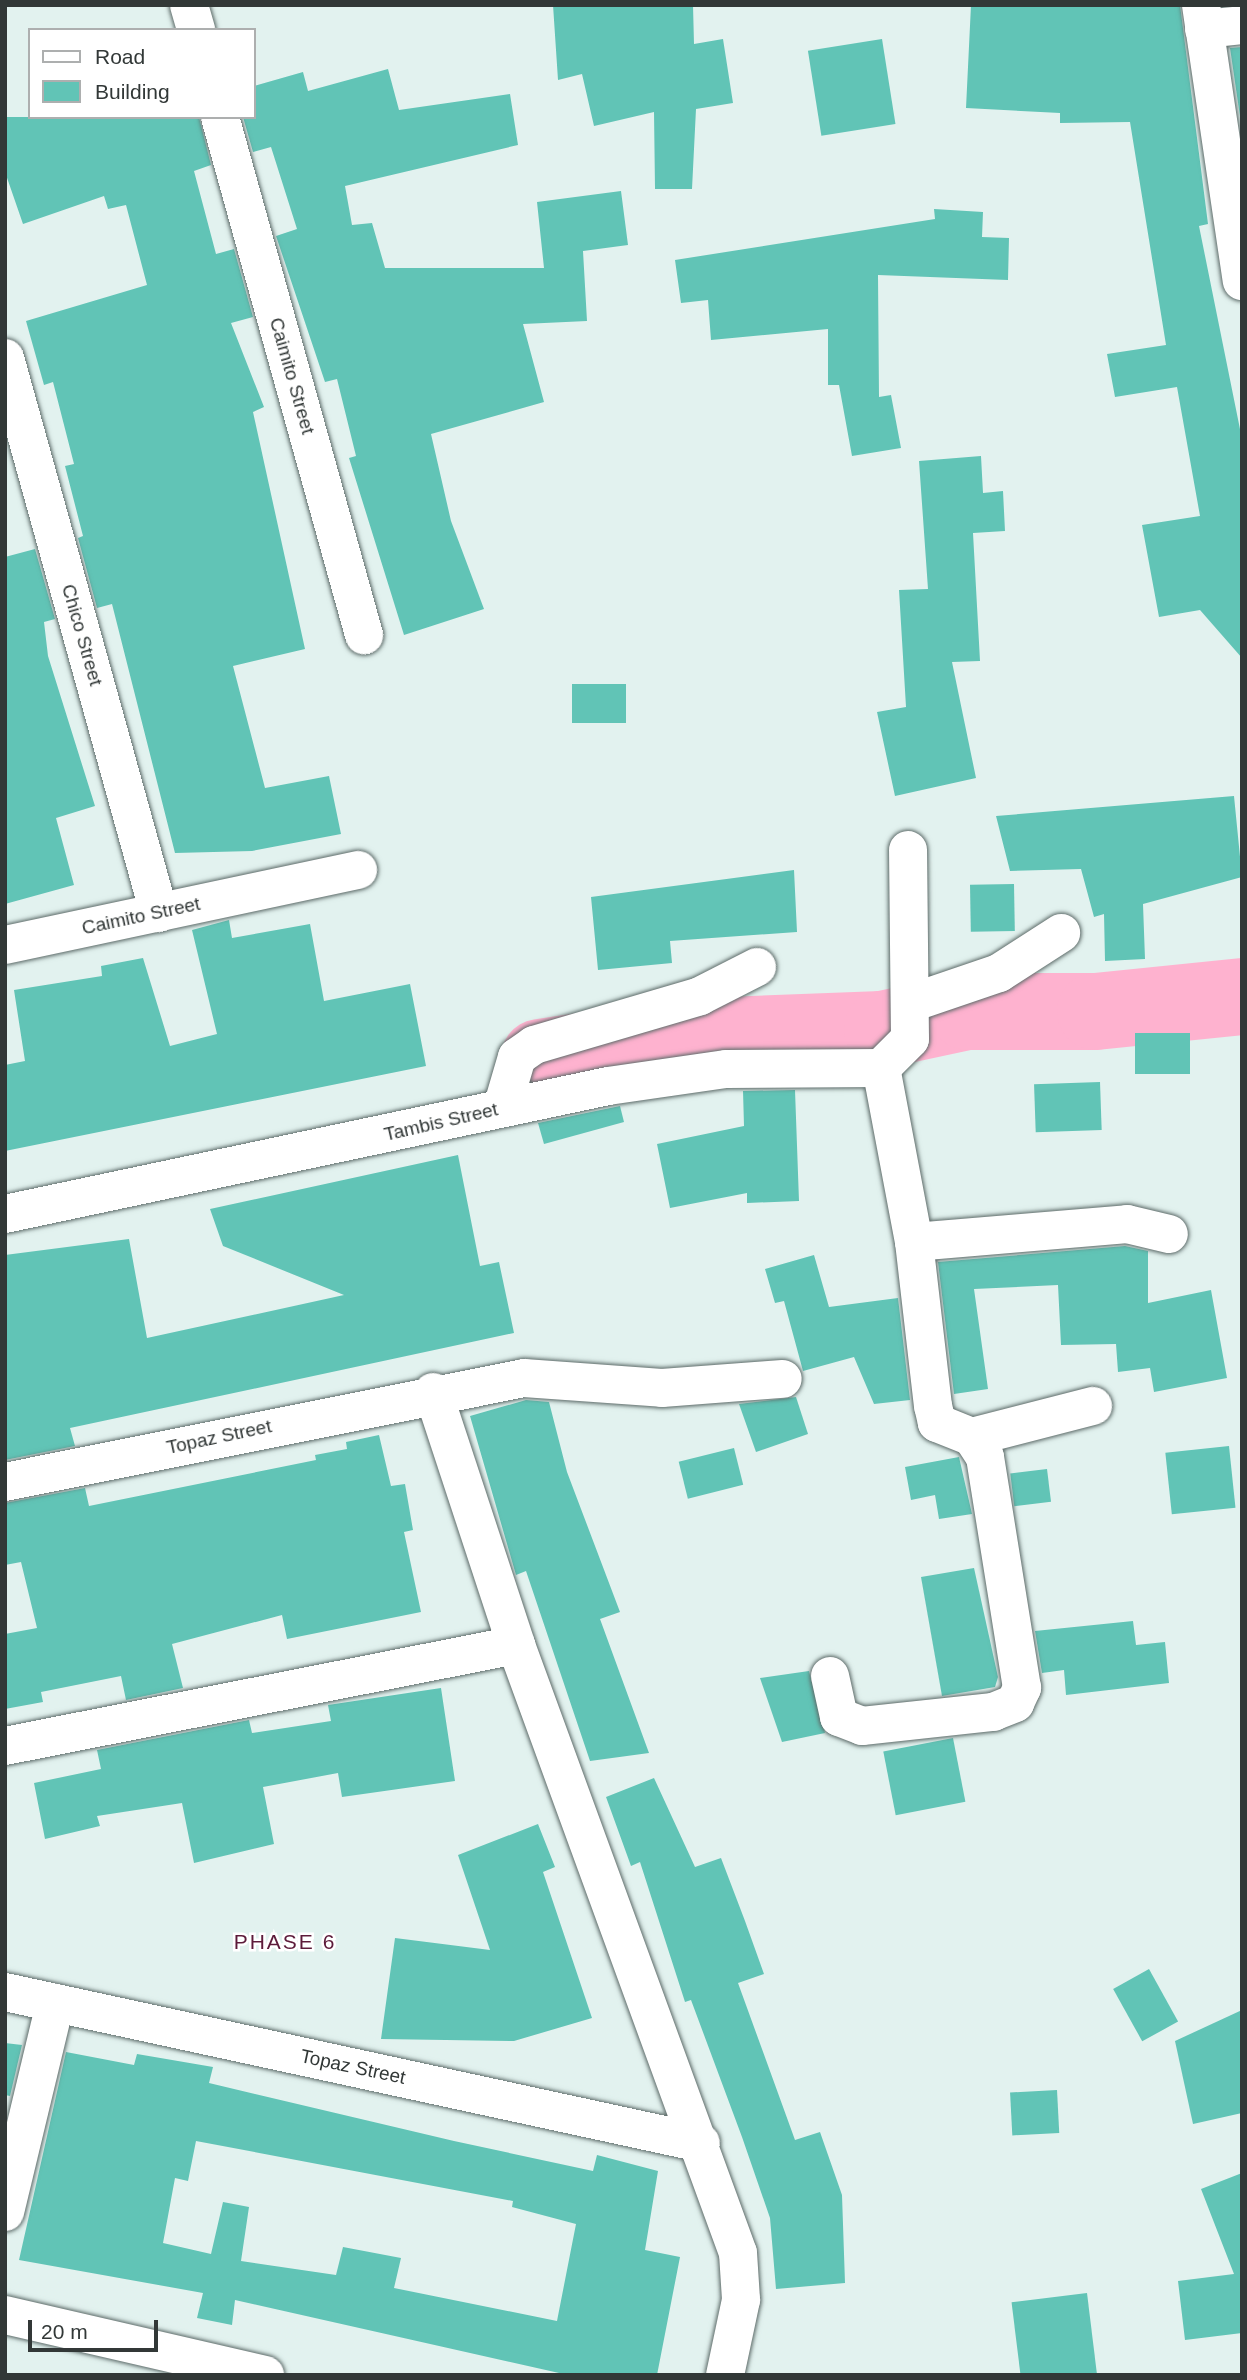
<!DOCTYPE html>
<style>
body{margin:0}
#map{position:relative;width:1247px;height:2380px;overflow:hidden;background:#e2f2ef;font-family:Arial,sans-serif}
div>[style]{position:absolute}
.river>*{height:77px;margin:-38.5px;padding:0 38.5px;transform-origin:38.5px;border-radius:38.5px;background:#feb2cf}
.building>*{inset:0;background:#61c4b6;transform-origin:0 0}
.roads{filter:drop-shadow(0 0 2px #5d6b69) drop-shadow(0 0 2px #5d6b69)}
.minor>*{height:38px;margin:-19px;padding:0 19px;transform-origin:19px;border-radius:19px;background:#fff}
span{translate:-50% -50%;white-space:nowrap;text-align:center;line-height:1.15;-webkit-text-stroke:5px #fff;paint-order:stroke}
.street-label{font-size:19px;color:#323837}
.neighbourhood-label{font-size:21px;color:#5c1b3a;letter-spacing:2px}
.frame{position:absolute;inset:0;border:7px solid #323837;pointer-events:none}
.legend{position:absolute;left:28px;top:28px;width:228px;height:91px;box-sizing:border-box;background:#fff;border:2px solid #adafaf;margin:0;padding:9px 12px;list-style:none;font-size:21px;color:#323837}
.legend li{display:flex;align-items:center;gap:14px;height:35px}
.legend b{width:35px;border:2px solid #adafaf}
.scale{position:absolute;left:28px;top:2320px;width:130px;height:32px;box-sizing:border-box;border:4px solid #323837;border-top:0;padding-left:9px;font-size:21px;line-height:24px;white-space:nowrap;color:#323837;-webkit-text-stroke:5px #fff;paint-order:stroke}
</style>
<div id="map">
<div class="river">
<i style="left:539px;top:1057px;width:136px;rotate:-8.4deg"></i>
<i style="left:674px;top:1037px;width:208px;rotate:-2.2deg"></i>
<i style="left:882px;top:1029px;width:87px;rotate:-12deg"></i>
<i style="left:967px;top:1011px;width:128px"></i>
<i style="left:1095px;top:1011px;width:148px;rotate:-5.8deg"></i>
</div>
<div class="building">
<i style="clip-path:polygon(553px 5px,693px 5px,694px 44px,723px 39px,733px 103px,696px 109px,692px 189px,655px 189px,654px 112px,594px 126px,582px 74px,558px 80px)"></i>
<i style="clip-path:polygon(971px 5px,1180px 5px,1208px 224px,1199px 226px,1242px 439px,1242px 658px,1200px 610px,1159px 617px,1142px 525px,1200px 516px,1177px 387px,1115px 397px,1107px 354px,1166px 345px,1130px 122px,1060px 123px,1060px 113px,966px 108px)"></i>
<i style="left:882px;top:39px;width:86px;height:75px;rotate:81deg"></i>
<i style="clip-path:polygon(1242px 47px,1242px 130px,1230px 48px)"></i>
<i style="clip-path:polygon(388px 69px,399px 110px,510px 94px,518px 145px,345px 186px,352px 225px,372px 223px,385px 268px,544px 268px,537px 202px,621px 191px,628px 245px,583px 251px,587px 321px,523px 324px,544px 402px,431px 434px,451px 521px,484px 609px,404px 635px,349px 458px,356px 456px,337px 379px,325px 382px,276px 236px,297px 229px,271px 147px,253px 152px,243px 117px,254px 117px,254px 86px,303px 72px,308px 91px)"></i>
<i style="clip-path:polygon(5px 117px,199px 117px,211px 165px,194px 171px,216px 254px,234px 249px,253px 317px,231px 323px,264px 407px,253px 412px,305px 649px,233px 666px,265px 788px,329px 776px,341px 834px,252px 851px,175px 853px,112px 604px,97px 608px,78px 538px,83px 536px,65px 466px,74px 464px,53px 382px,44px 385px,26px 321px,147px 285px,126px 205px,108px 209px,104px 196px,23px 224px,5px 172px)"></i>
<i style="clip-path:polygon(934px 209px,983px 212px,982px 237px,1009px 238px,1008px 280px,878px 275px,879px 397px,891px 395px,901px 448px,852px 456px,839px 385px,828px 385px,828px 329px,711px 340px,708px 300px,681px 303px,675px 260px,935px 219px)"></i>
<i style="clip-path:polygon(981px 456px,983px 493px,1003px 491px,1005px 531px,973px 533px,980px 661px,952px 662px,976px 778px,895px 796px,877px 712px,906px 707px,899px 590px,928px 589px,919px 461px)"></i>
<i style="clip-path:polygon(35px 549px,55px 619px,44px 622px,48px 656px,95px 806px,56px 818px,74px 885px,5px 904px,5px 557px)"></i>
<i style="left:572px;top:684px;width:54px;height:39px"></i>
<i style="clip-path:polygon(1234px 796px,1242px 877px,1143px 904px,1145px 959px,1105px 961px,1104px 914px,1094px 917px,1081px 869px,1010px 871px,996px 816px)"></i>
<i style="clip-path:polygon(794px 870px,797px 932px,670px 941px,672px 963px,598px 970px,591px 897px)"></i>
<i style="left:1014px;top:884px;width:47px;height:44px;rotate:89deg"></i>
<i style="clip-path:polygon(229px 920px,232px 938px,310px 924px,324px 1001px,410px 984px,426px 1066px,5px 1151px,5px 1065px,25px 1061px,14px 990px,102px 976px,101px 966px,143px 958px,170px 1046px,217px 1034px,192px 930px)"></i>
<i style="left:1190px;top:1033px;width:41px;height:55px;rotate:90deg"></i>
<i style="left:1100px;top:1082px;width:48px;height:66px;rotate:88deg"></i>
<i style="clip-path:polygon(795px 1090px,799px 1201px,747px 1203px,747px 1193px,670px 1208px,657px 1144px,744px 1126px,743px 1091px)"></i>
<i style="clip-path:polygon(620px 1106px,624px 1122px,544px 1144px,538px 1123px)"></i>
<i style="clip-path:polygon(458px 1155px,480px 1266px,499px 1262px,514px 1333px,70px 1428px,75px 1446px,5px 1460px,5px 1255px,129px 1239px,147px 1338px,344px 1295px,223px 1246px,210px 1209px)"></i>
<i style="clip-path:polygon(1125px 1246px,1148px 1251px,1148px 1303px,1211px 1290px,1227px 1378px,1154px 1392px,1150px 1368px,1118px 1372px,1116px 1344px,1061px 1345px,1058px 1285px,974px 1289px,988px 1389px,954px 1394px,938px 1262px)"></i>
<i style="clip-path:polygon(814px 1255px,829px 1307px,898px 1298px,910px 1400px,874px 1404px,854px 1357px,803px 1371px,784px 1301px,775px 1303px,765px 1269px)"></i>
<i style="clip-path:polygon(796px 1397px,808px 1434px,756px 1452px,739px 1404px)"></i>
<i style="clip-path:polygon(526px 1400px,549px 1402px,567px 1472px,620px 1612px,600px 1619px,649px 1753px,590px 1761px,526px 1571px,516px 1575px,470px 1416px)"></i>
<i style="clip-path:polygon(379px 1435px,391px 1486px,405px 1484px,413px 1530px,404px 1532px,421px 1612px,287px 1639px,282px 1615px,172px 1644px,183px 1688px,126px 1700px,121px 1676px,41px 1692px,43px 1702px,5px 1709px,5px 1634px,37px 1628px,21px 1562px,5px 1565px,5px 1503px,85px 1488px,89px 1506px,316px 1460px,315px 1455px,347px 1449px,346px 1442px)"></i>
<i style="left:1229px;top:1446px;width:62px;height:64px;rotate:84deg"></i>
<i style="left:734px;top:1448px;width:38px;height:57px;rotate:76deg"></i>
<i style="clip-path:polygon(959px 1457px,972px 1514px,939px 1519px,935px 1495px,911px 1500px,905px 1467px)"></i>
<i style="left:1047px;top:1469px;width:33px;height:37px;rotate:83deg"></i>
<i style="clip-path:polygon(974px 1568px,998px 1677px,995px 1687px,942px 1696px,921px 1577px)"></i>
<i style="clip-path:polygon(1133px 1621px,1136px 1645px,1165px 1642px,1169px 1683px,1066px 1695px,1064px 1670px,1042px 1673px,1035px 1631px)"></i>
<i style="clip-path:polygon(809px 1671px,825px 1733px,782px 1742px,760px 1678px)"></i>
<i style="clip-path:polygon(441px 1688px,455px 1781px,342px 1797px,338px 1773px,263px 1787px,274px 1844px,194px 1863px,182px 1803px,97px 1816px,100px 1826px,45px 1839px,34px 1783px,101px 1769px,97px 1750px,249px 1720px,252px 1733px,331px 1721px,328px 1705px)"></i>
<i style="left:953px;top:1738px;width:65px;height:71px;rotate:79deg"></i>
<i style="clip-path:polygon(654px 1778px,695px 1867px,721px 1858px,745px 1921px,764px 1974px,738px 1983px,795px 2140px,820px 2132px,842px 2195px,845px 2283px,776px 2289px,770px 2218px,742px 2137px,691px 2000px,685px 2002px,640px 1862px,631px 1866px,606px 1797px)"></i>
<i style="clip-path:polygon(538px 1824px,555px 1867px,543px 1872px,592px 2018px,514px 2041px,381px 2039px,395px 1938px,490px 1950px,458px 1855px)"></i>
<i style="left:1149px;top:1969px;width:60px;height:41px;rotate:61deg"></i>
<i style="clip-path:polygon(1242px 2010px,1242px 2113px,1193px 2124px,1175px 2041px)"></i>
<i style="clip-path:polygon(5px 2043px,22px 2045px,10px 2096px,5px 2095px)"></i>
<i style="clip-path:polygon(evenodd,66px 2052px,134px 2065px,137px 2054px,213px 2067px,209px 2083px,454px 2141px,593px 2171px,597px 2155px,658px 2171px,645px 2250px,680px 2257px,657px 2375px,568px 2375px,235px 2300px,232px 2325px,197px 2318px,203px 2293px,19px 2260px,66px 2052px,196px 2141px,513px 2201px,512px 2207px,576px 2224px,557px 2321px,394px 2288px,401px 2258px,343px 2247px,336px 2275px,241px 2261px,249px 2207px,223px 2202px,211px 2254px,163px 2243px,175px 2178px,188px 2181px,196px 2141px)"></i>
<i style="left:1057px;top:2090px;width:43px;height:47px;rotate:87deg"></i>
<i style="clip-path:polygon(1242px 2173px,1242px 2333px,1185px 2340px,1178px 2281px,1234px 2274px,1201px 2189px)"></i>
<i style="left:1087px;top:2293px;width:83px;height:76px;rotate:83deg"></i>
</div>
<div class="roads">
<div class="minor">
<i style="left:189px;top:5px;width:26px;rotate:74deg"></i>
<i style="left:1201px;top:5px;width:279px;rotate:81.6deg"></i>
<i style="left:1204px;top:29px;width:38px;rotate:-6deg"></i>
<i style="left:220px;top:117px;width:538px;rotate:74.46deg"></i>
<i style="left:5px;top:358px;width:576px;rotate:74.49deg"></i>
<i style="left:5px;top:945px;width:361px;rotate:-12deg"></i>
<i style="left:911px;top:1003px;width:93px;rotate:-18.8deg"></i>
<i style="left:999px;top:973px;width:74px;rotate:-32.8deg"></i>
<i style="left:881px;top:1068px;width:41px;rotate:-45deg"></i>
<i style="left:910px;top:1039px;width:189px;rotate:-90.6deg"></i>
<i style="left:502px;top:1108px;width:53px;rotate:-73.6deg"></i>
<i style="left:517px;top:1057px;width:21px;rotate:-35deg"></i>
<i style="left:534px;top:1045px;width:173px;rotate:-16.4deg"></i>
<i style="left:700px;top:996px;width:64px;rotate:-27deg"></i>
<i style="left:5px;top:1214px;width:616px;rotate:-11.98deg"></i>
<i style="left:608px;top:1086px;width:119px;rotate:-8.2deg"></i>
<i style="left:726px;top:1069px;width:155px;rotate:-0.4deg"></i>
<i style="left:914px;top:1242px;width:214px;rotate:-4.8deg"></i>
<i style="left:1127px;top:1224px;width:43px;rotate:13.4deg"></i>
<i style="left:433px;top:1392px;width:266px;rotate:71.8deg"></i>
<i style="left:516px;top:1645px;width:647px;rotate:69.94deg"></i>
<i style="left:738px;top:2253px;width:47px;rotate:86.3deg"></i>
<i style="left:741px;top:2300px;width:77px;rotate:102deg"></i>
<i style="left:972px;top:1437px;width:125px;rotate:-14.4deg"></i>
<i style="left:5px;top:1482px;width:529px;rotate:-11.33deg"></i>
<i style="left:524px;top:1378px;width:138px;rotate:4.1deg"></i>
<i style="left:662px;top:1388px;width:121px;rotate:-4.3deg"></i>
<i style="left:830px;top:1676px;width:42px;rotate:77.6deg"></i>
<i style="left:839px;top:1717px;width:25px;rotate:21deg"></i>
<i style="left:862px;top:1726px;width:132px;rotate:-6.1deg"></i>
<i style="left:993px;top:1712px;width:24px;rotate:-22deg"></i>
<i style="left:1015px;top:1703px;width:17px;rotate:-65deg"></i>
<i style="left:1022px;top:1688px;width:234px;rotate:-99.1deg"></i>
<i style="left:985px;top:1457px;width:24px;rotate:-123deg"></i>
<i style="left:972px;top:1437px;width:38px;rotate:-158deg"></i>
<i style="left:937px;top:1423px;width:17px;rotate:-103deg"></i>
<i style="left:933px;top:1406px;width:165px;rotate:-96.6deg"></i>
<i style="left:914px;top:1242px;width:177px;rotate:-100.7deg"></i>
<i style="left:5px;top:1746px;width:521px;rotate:-11.18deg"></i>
<i style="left:5px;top:1992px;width:712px;rotate:12.24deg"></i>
<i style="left:5px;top:2212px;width:215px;rotate:-76.5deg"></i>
<i style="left:5px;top:2315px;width:267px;rotate:13deg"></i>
</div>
</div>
<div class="street-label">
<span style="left:292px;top:376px;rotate:74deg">Caimito Street</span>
<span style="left:82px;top:635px;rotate:74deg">Chico Street</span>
<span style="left:141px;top:916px;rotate:-12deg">Caimito Street</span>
<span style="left:441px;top:1122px;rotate:-13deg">Tambis Street</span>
<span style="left:219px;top:1437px;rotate:-12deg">Topaz Street</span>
<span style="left:353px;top:2067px;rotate:12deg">Topaz Street</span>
</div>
<div class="neighbourhood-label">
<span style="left:285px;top:1942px">PHASE 6</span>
</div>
<div class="frame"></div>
<ul class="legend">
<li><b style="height:9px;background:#fff"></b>Road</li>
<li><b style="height:19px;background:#61c4b6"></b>Building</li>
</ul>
<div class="scale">20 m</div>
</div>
